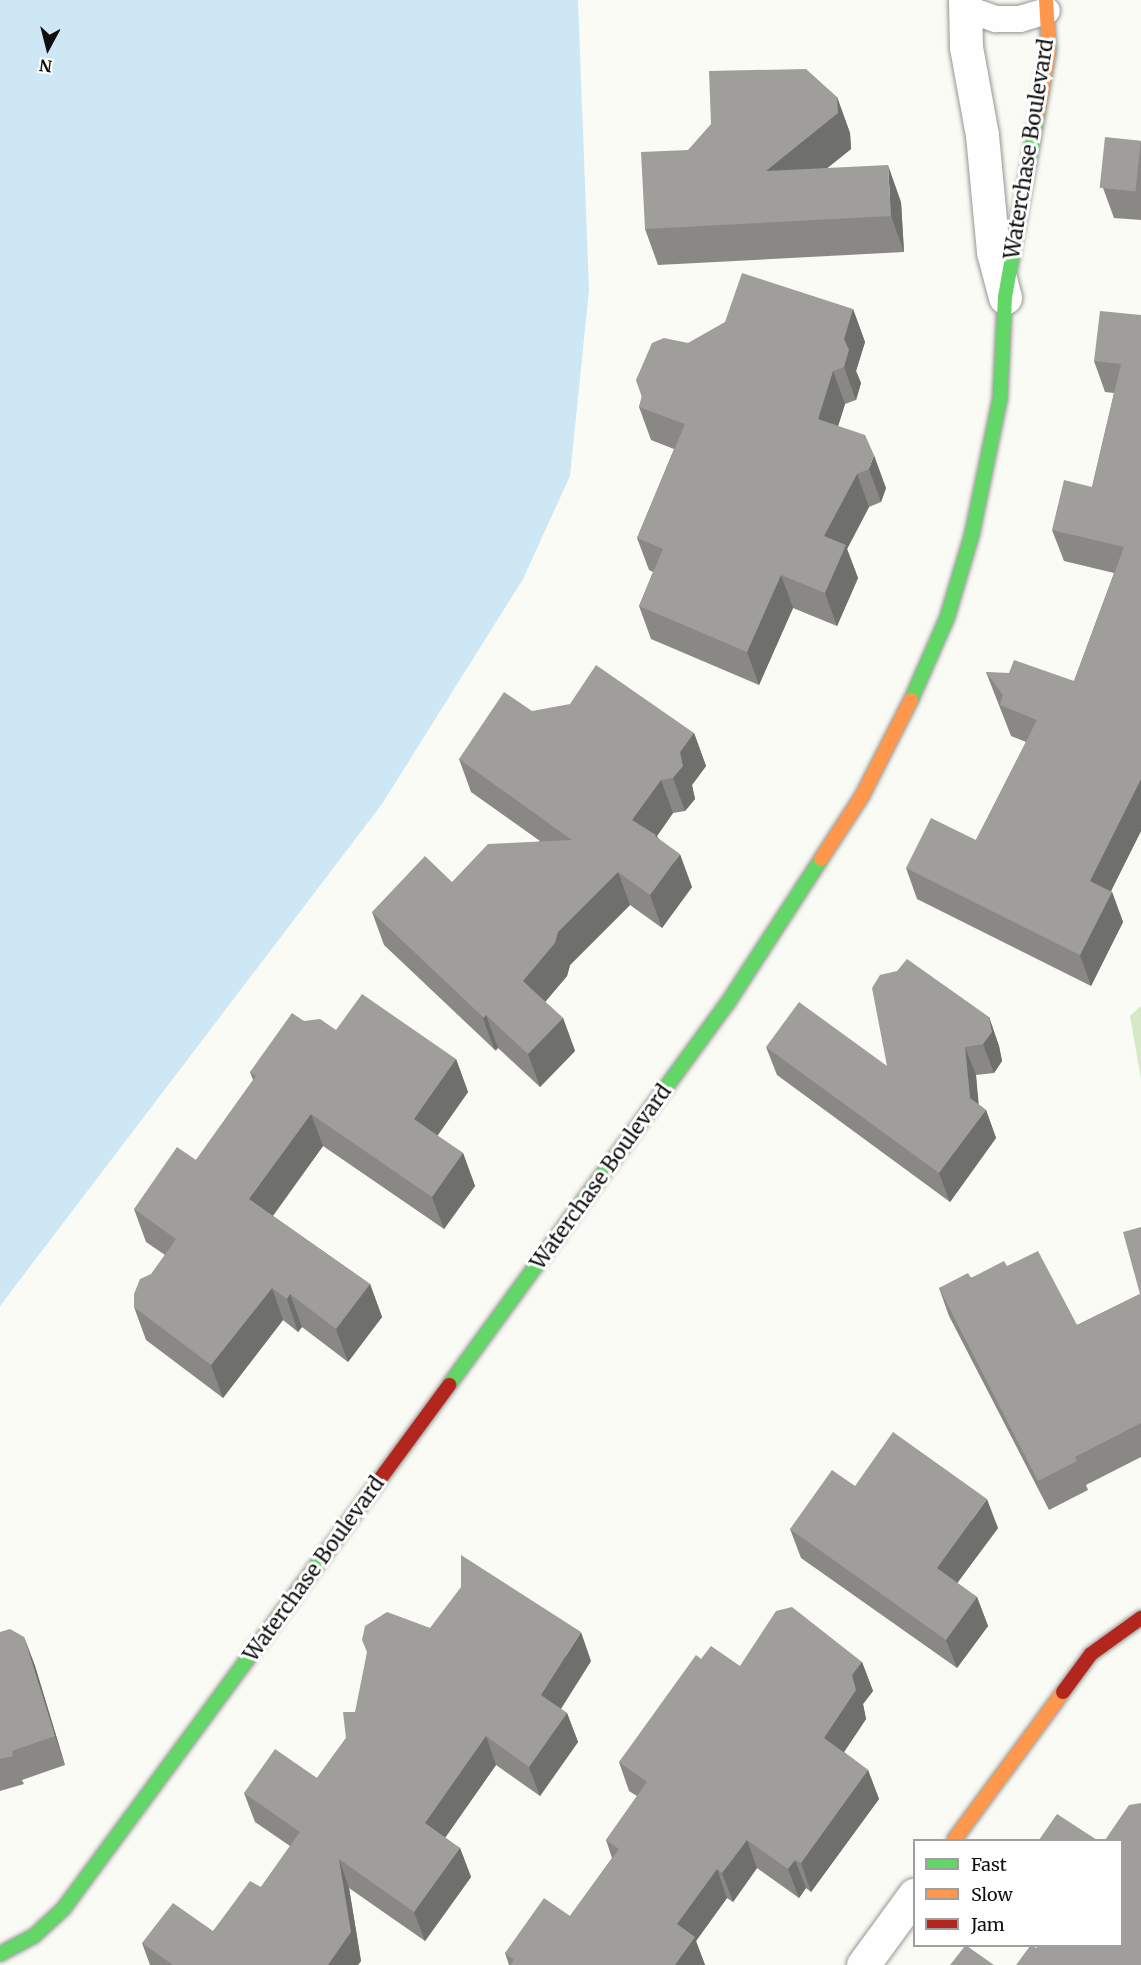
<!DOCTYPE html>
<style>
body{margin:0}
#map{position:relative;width:1141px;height:1965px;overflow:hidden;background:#fbfbf6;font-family:Merriweather,serif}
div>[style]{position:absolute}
.forest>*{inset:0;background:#d6e8c5}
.water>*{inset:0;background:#cde7f5}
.roads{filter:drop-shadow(0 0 2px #959593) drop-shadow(0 0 2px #959593)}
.lane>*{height:26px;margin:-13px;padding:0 13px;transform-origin:13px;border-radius:13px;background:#fefefe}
.street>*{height:33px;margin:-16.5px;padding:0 16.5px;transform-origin:16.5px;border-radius:16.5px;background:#fefefe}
.fast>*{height:14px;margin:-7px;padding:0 7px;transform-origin:7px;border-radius:7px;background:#63d668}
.slow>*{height:14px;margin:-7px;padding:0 7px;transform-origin:7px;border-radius:7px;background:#ff974d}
.jam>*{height:14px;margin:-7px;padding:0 7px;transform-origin:7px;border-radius:7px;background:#b3261e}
.wall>*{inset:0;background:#898885}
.shaded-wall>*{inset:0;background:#6f6f6c;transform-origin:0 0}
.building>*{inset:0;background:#9f9e9b;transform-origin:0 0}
span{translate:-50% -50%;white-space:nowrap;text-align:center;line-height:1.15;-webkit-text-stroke:6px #fff;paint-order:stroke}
.street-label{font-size:21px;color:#0f0f0f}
.legend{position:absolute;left:913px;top:1839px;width:210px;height:108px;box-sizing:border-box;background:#fff;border:2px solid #9f9f9f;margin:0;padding:8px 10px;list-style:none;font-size:18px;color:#0f0f0f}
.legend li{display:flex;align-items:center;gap:12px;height:30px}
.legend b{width:30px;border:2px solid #9f9f9f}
.north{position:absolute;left:18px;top:18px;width:60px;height:60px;-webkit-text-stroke:4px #fff;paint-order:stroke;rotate:187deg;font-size:16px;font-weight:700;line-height:24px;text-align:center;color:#0f0f0f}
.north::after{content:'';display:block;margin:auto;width:21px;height:27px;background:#0f0f0f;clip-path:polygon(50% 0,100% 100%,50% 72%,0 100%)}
</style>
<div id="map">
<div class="forest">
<i style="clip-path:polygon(1141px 1006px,1141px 1079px,1130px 1016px)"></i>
</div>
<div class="water">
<i style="clip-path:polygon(0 0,578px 0,589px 290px,570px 476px,523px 579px,382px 804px,0 1306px)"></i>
</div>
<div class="roads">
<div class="lane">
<i style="left:965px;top:8px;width:33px;rotate:20deg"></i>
<i style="left:996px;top:19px;width:24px"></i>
<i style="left:1020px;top:19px;width:28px;rotate:-17deg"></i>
</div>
<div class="street">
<i style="left:965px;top:0;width:47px;rotate:88.8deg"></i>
<i style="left:966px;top:47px;width:89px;rotate:79.7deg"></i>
<i style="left:982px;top:135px;width:118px;rotate:84.6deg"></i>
<i style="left:993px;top:252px;width:47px;rotate:75.1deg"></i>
<i style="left:863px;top:1965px;width:87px;rotate:-53.9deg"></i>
</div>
<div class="fast">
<i style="left:911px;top:700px;width:90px;rotate:-66.3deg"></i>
<i style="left:947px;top:618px;width:88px;rotate:-73.4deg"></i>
<i style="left:972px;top:534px;width:138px;rotate:-78.3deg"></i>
<i style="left:1000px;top:399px;width:102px;rotate:-87.2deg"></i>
<i style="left:1005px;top:297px;width:188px;rotate:-79.9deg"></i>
<i style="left:449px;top:1385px;width:472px;rotate:-53.9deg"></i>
<i style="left:727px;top:1004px;width:173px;rotate:-57deg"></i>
<i style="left:0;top:1954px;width:38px;rotate:-28deg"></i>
<i style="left:34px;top:1936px;width:41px;rotate:-43deg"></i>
<i style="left:64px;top:1908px;width:445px;rotate:-53.6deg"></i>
</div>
<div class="slow">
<i style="left:1038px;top:112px;width:63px;rotate:-79.9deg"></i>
<i style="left:1049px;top:50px;width:50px;rotate:-93.4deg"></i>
<i style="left:821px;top:859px;width:75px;rotate:-56.9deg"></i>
<i style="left:862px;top:796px;width:108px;rotate:-63deg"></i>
<i style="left:954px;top:1840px;width:184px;rotate:-53.6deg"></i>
</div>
<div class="jam">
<i style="left:328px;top:1550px;width:205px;rotate:-53.7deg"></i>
<i style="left:1063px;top:1692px;width:47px;rotate:-53.6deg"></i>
<i style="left:1091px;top:1654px;width:62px;rotate:-35.8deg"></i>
</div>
</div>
<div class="wall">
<i style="clip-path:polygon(837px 97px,850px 133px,851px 149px,827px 168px,901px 202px,904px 252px,658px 265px,645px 229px,688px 150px)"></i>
<i style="clip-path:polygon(1141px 141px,1141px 220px,1114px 218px,1103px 188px)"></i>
<i style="clip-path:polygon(853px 309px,865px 342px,856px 371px,861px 383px,856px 400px,845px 404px,838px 426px,886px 488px,881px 502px,869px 507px,847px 549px,858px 578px,837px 626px,793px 608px,759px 685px,651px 639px,639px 606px,653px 572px,649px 570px,637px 538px,674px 449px,651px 440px,639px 407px,642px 397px,636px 380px,688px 343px)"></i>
<i style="clip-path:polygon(1141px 315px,1141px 831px,1111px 891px,1112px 892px,1123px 922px,1091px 986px,917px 899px,906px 868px,976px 840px,1026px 742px,1011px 736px,986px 672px,1074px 681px,1114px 573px,1064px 561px,1052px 530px,1092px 487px,1114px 393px,1105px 392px,1094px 361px)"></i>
<i style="clip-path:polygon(532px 711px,694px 733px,706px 766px,692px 785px,695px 799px,685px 811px,673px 813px,657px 836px,692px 887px,662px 928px,630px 905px,570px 965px,567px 976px,545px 1002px,563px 1018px,575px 1051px,540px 1087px,498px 1048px,496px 1051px,384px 945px,372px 912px,452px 882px,540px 841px,471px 792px,459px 759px)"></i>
<i style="clip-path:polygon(989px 1017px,999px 1046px,1002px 1061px,994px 1073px,976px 1075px,978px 1104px,986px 1110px,996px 1138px,950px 1202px,777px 1075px,766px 1047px,887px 1066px)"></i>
<i style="clip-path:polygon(304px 1021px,336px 1030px,456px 1059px,468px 1092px,437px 1136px,463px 1153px,475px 1186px,444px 1229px,323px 1146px,273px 1216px,370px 1284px,382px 1317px,348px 1362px,302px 1327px,298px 1332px,283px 1320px,223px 1398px,146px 1340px,134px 1307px,165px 1255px,146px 1242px,134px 1209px,196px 1160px,253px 1080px,250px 1072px)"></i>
<i style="clip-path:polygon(1141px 1227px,1141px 1457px,1086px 1485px,1088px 1490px,1049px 1510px,949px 1316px,939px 1288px,1007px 1266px,1077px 1325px,1140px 1294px)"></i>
<i style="clip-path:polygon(855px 1486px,998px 1528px,957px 1583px,977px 1597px,988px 1626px,957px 1668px,801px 1558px,790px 1529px)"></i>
<i style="clip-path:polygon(430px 1628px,591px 1661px,561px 1709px,567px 1713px,578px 1742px,540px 1796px,496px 1765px,445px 1838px,460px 1848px,471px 1877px,425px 1941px,349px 1888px,361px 1961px,358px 1965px,150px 1965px,142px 1943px,213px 1931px,261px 1887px,290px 1846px,255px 1822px,244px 1793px,317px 1778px,346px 1738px,355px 1712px)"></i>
<i style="clip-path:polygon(0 1632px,24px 1637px,35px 1666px,65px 1765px,22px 1780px,24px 1784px,0 1791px)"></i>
<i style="clip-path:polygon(701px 1659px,740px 1666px,862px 1662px,873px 1691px,863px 1704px,866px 1719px,844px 1752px,868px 1770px,879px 1799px,811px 1892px,806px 1888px,799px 1898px,757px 1868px,733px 1902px,727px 1898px,696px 1941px,705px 1965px,509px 1965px,505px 1953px,570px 1916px,612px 1858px,606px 1840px,637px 1796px,629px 1791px,619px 1762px)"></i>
</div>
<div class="shaded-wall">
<i style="clip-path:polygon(837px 97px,850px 133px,851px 149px,779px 207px,766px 171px)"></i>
<i style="clip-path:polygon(888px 165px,901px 202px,904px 252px,891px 216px)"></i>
<i style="clip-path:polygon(853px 309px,865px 342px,856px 371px,861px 383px,856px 400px,844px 367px,844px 339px)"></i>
<i style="clip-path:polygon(833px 371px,845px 404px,830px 452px,818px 419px)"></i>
<i style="clip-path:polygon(874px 455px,886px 488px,881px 502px,869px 469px)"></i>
<i style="clip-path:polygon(857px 474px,869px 507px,847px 549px,858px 578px,837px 626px,825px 593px,824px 536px)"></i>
<i style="clip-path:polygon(781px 575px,793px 608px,759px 685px,747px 652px)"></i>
<i style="clip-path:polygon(694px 733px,706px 766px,692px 785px,695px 799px,685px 811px,673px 778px,680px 752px)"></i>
<i style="clip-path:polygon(1141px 779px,1141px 831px,1101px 911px,1090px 881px)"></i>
<i style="clip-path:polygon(661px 780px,673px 813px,657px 836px,668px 868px,632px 820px)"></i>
<i style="clip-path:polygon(680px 854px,692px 887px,662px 928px,650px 895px)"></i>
<i style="clip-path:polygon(618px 872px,630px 905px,570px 965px,567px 976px,535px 1014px,523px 981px,558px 932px)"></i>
<i style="clip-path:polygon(1112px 892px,1123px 922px,1091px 986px,1080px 955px)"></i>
<i style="left:486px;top:1015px;width:35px;height:4px;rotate:70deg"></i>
<i style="clip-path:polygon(989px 1017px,999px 1046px,1002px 1061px,994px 1073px,983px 1044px)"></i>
<i style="clip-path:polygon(563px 1018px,575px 1051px,540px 1087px,528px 1054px)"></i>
<i style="clip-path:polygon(965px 1047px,976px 1075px,980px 1118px,986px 1110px,996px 1138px,950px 1202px,939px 1173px,970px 1098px)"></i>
<i style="clip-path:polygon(456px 1059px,468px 1092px,426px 1152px,414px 1119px)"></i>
<i style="clip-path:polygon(311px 1114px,323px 1146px,261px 1232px,249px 1199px)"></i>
<i style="clip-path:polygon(463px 1153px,475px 1186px,444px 1229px,432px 1197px)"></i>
<i style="clip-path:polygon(370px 1284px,382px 1317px,348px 1362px,336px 1329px)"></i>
<i style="clip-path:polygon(272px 1288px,283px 1320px,223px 1398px,211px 1365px)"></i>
<i style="clip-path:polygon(290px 1294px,302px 1327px,298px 1332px,287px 1299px)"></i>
<i style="clip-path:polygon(987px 1499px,998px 1528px,947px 1597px,937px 1568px)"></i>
<i style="clip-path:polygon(977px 1597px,988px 1626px,957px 1668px,946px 1640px)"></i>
<i style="clip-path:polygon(581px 1632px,591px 1661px,551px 1724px,541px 1695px)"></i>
<i style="clip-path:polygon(24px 1637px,35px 1666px,65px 1765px,55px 1736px)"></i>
<i style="clip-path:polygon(862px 1662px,873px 1691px,863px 1704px,866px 1719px,834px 1767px,824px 1738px,852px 1675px)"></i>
<i style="clip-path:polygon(567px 1713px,578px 1742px,540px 1796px,529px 1767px)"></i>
<i style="clip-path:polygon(486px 1736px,496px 1765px,435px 1852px,425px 1823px)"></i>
<i style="clip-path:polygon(868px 1770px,879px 1799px,811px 1892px,801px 1863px)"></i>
<i style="clip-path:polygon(747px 1840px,757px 1868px,733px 1902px,722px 1873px)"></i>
<i style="clip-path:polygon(460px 1848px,471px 1877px,425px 1941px,414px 1912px)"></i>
<i style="clip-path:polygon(339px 1859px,349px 1888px,361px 1961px,358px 1965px,328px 1965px)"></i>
<i style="clip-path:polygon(795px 1860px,806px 1888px,799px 1898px,788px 1869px)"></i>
<i style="clip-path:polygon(717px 1869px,727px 1898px,696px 1941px,705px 1965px,675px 1965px,677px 1924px)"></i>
</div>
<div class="building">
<i style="clip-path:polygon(806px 69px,837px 97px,838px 113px,766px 171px,888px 165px,891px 216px,645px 229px,641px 152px,688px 150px,711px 124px,709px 71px)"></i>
<i style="left:1105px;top:137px;width:36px;height:51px;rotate:6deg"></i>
<i style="clip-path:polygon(742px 273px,853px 309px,844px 339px,849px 350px,844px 367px,833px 371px,818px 419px,865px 435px,874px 455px,869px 469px,857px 474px,824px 536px,846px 545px,825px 593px,781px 575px,747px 652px,639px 606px,663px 549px,637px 538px,685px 424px,639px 407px,642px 395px,636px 380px,652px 343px,664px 338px,688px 343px,725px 322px)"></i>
<i style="clip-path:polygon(1100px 311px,1141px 315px,1141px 779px,1090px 881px,1112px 892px,1080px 955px,906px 868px,931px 818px,976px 840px,1037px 720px,1000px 705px,1003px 695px,986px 672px,1009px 673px,1014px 660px,1074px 681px,1124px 547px,1052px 530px,1064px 480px,1092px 487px,1121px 364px,1094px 361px)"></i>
<i style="clip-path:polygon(596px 665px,694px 733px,680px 752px,683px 766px,673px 778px,661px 780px,632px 820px,656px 835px,655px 836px,680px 854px,650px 895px,618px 872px,558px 932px,555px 943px,523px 981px,563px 1018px,528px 1054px,486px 1015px,484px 1018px,372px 912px,425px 856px,452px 882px,488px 844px,572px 840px,459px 759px,504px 692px,532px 711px,570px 704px)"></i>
<i style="clip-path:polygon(907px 959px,989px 1017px,992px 1032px,983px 1044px,965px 1047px,970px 1098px,986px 1110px,939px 1173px,766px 1047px,799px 1002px,887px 1066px,872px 988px,880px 975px,897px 971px)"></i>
<i style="clip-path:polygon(362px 994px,456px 1059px,414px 1119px,463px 1153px,432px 1197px,311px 1114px,249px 1199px,370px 1284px,336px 1329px,290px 1294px,287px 1299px,272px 1288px,211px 1365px,134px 1307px,134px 1294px,140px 1279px,151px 1274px,176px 1239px,134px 1209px,177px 1147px,196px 1160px,256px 1076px,250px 1072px,292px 1013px,304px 1021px,320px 1019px,336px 1030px)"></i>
<i style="clip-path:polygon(1141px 1227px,1141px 1423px,1075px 1457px,1077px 1461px,1038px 1481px,939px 1288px,968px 1273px,971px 1278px,1004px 1261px,1007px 1266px,1038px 1251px,1077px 1325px,1140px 1294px,1123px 1232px)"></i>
<i style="clip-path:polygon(893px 1432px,987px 1499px,937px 1568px,977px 1597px,946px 1640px,790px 1529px,832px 1470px,855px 1486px)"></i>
<i style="clip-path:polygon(461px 1555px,581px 1632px,541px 1695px,567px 1713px,529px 1767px,486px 1736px,425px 1823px,460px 1848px,414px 1912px,339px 1859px,351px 1932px,328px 1965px,173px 1965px,142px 1943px,173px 1903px,213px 1931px,250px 1881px,261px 1887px,300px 1832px,244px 1793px,275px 1749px,317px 1778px,346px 1738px,343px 1712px,355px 1712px,367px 1652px,362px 1640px,365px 1626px,387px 1612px,430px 1628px,461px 1587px)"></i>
<i style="clip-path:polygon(792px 1607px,862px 1662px,852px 1675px,856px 1690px,824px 1738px,868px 1770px,801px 1863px,795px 1860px,788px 1869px,747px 1840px,722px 1873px,717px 1869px,677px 1924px,695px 1937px,675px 1965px,510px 1965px,514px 1960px,505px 1953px,544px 1898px,570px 1916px,619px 1849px,606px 1840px,647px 1782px,619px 1762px,696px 1655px,701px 1659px,711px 1646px,740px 1666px,776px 1611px)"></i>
<i style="clip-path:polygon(10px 1629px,24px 1637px,55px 1736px,12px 1751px,13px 1756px,0 1759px,0 1632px)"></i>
<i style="clip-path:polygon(1141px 1803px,1141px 1965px,1016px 1965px,1030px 1946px,1032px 1946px,1036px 1948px,1038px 1946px,1122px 1946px,1122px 1840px,1105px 1840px,1129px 1805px)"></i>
<i style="clip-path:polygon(1057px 1814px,1097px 1840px,1039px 1840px)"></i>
<i style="clip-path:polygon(965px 1946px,967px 1946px,994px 1965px,950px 1965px)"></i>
</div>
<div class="street-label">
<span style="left:1029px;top:149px;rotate:-81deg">Waterchase Boulevard</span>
<span style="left:601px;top:1177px;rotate:-54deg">Waterchase Boulevard</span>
<span style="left:314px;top:1569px;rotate:-54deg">Waterchase Boulevard</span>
</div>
<ul class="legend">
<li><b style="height:8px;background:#63d668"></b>Fast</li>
<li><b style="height:8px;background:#ff974d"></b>Slow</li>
<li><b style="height:8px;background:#b3261e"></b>Jam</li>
</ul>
<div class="north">N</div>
</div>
